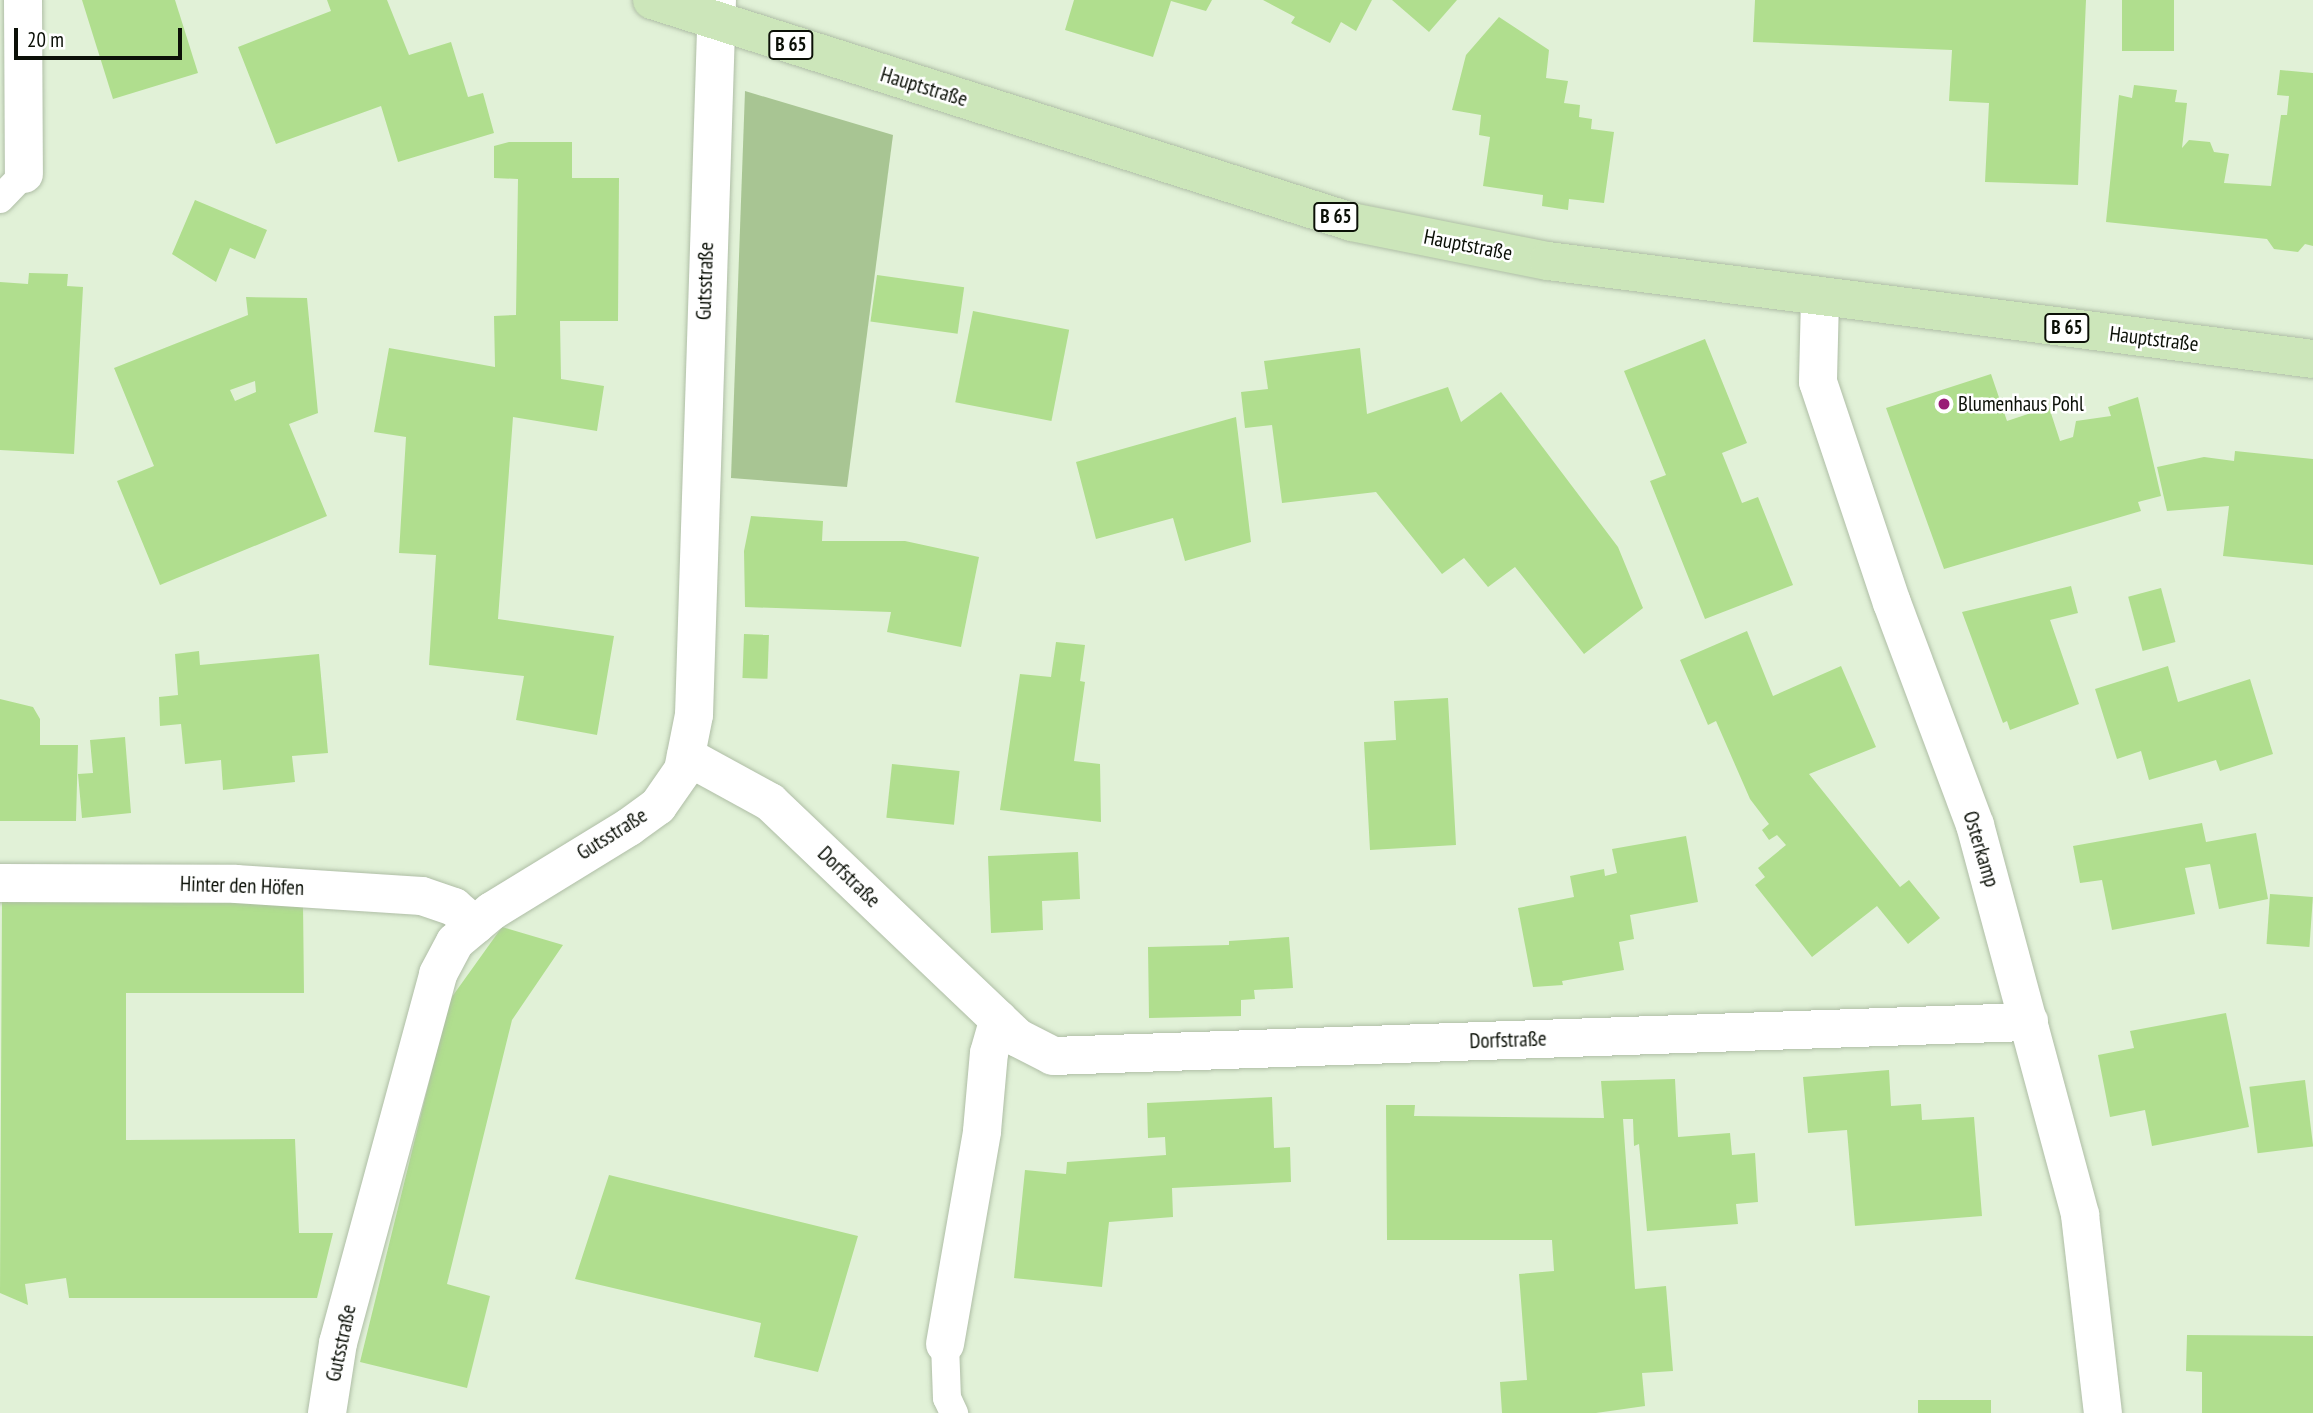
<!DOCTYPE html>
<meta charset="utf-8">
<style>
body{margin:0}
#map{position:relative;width:2313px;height:1413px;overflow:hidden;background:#e1f1d7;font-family:"PT Sans Narrow",sans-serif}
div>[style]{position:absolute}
.green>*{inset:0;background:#a8c593}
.building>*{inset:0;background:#b0de8e;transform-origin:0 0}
.roads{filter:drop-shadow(0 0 2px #afbea6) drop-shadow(0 0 2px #afbea6)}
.service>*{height:28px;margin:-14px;padding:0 14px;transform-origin:14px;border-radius:14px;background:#fff}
.minor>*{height:38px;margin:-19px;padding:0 19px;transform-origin:19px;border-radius:19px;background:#fff}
.primary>*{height:38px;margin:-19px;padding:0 19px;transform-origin:19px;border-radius:19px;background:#cce6ba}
.dots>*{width:19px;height:19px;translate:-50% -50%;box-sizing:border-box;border:4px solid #fff;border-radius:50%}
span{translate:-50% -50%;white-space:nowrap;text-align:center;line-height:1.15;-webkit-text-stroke:5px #fff;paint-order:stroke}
.shield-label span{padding:2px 5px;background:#fff;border:2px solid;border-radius:5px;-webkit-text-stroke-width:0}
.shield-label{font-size:19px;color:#0b1007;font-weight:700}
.street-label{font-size:21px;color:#0b1007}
.poi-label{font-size:21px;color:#0b1007}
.left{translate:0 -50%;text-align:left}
.scale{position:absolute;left:14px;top:28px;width:168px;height:32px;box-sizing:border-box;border:4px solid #0b1007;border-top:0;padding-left:9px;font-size:21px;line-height:24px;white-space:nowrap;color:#0b1007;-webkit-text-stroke:5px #fff;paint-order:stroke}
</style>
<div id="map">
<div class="green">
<i style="clip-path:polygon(745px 91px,893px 135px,847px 487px,731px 478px)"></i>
</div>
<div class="building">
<i style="clip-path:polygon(82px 0,175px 0,198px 73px,113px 99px)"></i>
<i style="clip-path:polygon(327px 0,387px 0,409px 55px,451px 42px,468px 97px,483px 93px,494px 133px,398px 162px,381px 106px,276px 144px,238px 47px,331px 11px)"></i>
<i style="clip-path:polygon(1074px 0,1212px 0,1206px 11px,1171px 1px,1153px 57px,1065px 30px)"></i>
<i style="clip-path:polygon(1263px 0,1372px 0,1356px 31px,1341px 22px,1330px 43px,1291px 23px,1295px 17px)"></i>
<i style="clip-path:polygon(1392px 0,1457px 0,1429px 32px)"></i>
<i style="clip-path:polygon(1755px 0,2086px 0,2078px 185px,1985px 182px,1989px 103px,1949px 101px,1952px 50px,1753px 42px)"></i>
<i style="left:2122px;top:0;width:52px;height:51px"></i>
<i style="clip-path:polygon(1499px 17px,1549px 50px,1546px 78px,1568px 81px,1564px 103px,1580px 105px,1579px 117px,1592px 119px,1591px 129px,1614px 132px,1604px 203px,1569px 199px,1568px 210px,1542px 206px,1543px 195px,1483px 186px,1490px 137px,1479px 135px,1481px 115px,1452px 110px,1466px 55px)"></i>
<i style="clip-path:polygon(2280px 70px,2313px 73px,2313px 246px,2305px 244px,2298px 252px,2274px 249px,2267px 239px,2106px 222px,2119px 95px,2132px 98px,2134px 85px,2177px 90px,2175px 102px,2187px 103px,2182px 148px,2189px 140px,2210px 142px,2214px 152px,2229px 154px,2224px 183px,2271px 186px,2281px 115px,2287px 115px,2289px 96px,2277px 95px)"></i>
<i style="clip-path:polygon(509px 142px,572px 142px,572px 178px,619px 178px,618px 321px,560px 321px,561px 379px,604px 386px,597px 431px,513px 417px,498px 619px,614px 636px,597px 735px,516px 720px,524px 676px,429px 665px,436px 555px,399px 553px,406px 437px,374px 432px,389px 348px,495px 367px,494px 316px,516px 315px,518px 179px,494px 178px,494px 146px)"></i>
<i style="clip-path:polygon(195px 200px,267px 230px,255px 259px,230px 248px,216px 282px,172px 254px)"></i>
<i style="clip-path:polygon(29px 273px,68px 274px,67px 286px,83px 287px,74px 454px,0 450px,0 282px,28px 284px)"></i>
<i style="left:877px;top:275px;width:88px;height:47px;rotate:8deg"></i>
<i style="clip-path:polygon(evenodd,246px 297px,307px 298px,318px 413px,289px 424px,327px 516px,160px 585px,117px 481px,154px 466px,114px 368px,248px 315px,246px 297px,255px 381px,256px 392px,235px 401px,230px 390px,255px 381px)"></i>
<i style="left:973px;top:311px;width:98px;height:93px;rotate:11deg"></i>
<i style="clip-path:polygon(1705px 339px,1747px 443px,1722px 453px,1742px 503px,1758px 497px,1793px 585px,1705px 619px,1650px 481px,1666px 475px,1624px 371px)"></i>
<i style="clip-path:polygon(1360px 348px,1367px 414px,1448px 387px,1461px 422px,1501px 392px,1618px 547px,1643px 608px,1584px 654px,1515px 567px,1488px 587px,1464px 558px,1442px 574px,1376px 492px,1282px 503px,1272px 425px,1245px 428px,1241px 392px,1268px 389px,1264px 361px)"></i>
<i style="clip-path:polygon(1991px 374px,2007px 421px,2049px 407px,2060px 441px,2073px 437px,2076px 421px,2111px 416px,2108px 407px,2138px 397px,2161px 496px,2138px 502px,2141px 511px,1944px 569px,1886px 408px)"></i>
<i style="clip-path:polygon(1236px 417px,1251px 542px,1185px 561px,1173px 518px,1096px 539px,1076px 462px)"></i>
<i style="clip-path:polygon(2235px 451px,2313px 459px,2313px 565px,2223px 556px,2229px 506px,2167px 511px,2157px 467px,2204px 457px,2234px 461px)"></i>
<i style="clip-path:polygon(751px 516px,823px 521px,822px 541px,905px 541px,979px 557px,961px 647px,887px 632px,891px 612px,745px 607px,744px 551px)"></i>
<i style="clip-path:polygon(2071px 586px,2078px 613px,2050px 620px,2079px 704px,2010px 730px,2007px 721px,2003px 723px,1962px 612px)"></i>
<i style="left:2161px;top:588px;width:56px;height:34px;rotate:75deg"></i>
<i style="clip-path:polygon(1747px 631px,1773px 696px,1841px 666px,1876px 747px,1809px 774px,1900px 887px,1909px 880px,1940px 918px,1908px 944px,1877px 906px,1812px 957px,1755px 885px,1765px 877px,1758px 868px,1786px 845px,1777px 835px,1769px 840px,1762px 830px,1769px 824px,1750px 799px,1716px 721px,1708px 725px,1680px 660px)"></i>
<i style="left:744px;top:634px;width:25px;height:44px;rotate:2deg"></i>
<i style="clip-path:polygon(1056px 642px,1085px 645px,1080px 681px,1085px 682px,1074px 761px,1100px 764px,1101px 822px,1000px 810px,1020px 674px,1051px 677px)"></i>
<i style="clip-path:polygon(199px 651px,200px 665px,319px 654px,328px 753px,292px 756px,295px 782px,223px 790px,221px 760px,185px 764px,181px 724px,160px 726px,159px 697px,178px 695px,175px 654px)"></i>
<i style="clip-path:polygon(2168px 666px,2178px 702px,2250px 679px,2273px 754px,2220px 771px,2216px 760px,2149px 780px,2141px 751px,2117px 759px,2095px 689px)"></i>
<i style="clip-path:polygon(1448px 698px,1456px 845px,1370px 850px,1364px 742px,1396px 740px,1394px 701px)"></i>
<i style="clip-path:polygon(0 699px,33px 707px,40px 719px,40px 745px,78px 745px,76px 821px,0 821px)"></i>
<i style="clip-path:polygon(125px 737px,131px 813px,82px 818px,78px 774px,93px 773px,90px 740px)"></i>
<i style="left:892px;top:764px;width:68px;height:54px;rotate:6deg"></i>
<i style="clip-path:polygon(2202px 823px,2206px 842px,2256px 833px,2268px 899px,2219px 909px,2210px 864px,2185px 868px,2195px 914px,2112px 930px,2102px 880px,2080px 883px,2073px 846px)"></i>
<i style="clip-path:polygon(1686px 836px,1698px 902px,1630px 915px,1634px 939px,1619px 942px,1624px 970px,1562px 981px,1563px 985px,1533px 987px,1518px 908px,1574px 897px,1570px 876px,1604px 869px,1605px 876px,1617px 873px,1612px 849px)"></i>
<i style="clip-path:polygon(1078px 852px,1080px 899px,1042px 901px,1043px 930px,991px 933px,988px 856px)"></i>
<i style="left:2270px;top:894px;width:43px;height:50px;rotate:4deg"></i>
<i style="clip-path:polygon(2px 901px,303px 903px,304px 993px,126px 993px,126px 1140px,295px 1139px,299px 1233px,333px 1233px,317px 1298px,69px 1298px,66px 1278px,25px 1284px,28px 1305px,0 1293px)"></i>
<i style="clip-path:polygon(502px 927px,563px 945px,512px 1020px,447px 1284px,490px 1296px,467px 1388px,360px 1362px,449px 1001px)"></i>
<i style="clip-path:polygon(1289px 937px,1293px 988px,1254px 990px,1255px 999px,1241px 1000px,1241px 1016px,1149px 1018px,1148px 947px,1229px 945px,1229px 941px)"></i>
<i style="clip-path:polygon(2226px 1013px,2249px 1127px,2152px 1146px,2145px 1110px,2110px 1117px,2098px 1055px,2134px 1048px,2130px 1031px)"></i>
<i style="clip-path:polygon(1889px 1070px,1891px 1106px,1921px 1104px,1922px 1120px,1974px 1117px,1982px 1216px,1855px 1226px,1847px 1130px,1808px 1133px,1803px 1077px)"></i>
<i style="clip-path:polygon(1675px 1079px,1678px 1137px,1730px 1133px,1732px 1155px,1755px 1153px,1758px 1202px,1736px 1204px,1738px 1224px,1647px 1231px,1639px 1144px,1634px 1146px,1633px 1119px,1623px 1119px,1635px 1289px,1666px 1286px,1673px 1371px,1642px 1373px,1645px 1406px,1596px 1413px,1502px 1413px,1500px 1382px,1527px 1380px,1519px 1274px,1554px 1271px,1552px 1240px,1387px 1240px,1386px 1105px,1415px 1105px,1414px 1116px,1604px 1118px,1601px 1081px)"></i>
<i style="left:2305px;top:1080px;width:67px;height:56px;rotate:83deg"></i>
<i style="clip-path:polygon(1272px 1097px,1274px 1148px,1290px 1147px,1291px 1182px,1172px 1188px,1173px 1217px,1109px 1222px,1102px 1287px,1014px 1278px,1025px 1170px,1066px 1174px,1067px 1162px,1166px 1155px,1165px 1137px,1148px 1138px,1147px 1103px)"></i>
<i style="clip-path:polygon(609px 1175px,858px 1236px,818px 1372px,754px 1357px,761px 1323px,575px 1279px)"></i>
<i style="clip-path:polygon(2187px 1335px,2313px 1336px,2313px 1413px,2202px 1413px,2202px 1372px,2186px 1371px)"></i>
<i style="left:1991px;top:1400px;width:13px;height:73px;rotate:90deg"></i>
</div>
<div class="roads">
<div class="service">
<i style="left:0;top:199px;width:35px;rotate:-46deg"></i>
<i style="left:945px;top:1344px;width:54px;rotate:87.9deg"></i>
<i style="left:947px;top:1398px;width:17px;rotate:65deg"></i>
</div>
<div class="minor">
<i style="left:23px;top:0;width:174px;rotate:89.7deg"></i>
<i style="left:1820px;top:298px;width:84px;rotate:91.4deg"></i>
<i style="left:1818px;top:382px;width:233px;rotate:71.5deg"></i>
<i style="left:1892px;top:603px;width:237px;rotate:69.5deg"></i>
<i style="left:1975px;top:825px;width:404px;rotate:74.9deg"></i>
<i style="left:2080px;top:1215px;width:199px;rotate:83.4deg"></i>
<i style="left:686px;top:756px;width:96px;rotate:28.7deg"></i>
<i style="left:770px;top:802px;width:342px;rotate:43.6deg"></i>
<i style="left:1018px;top:1038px;width:39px;rotate:27deg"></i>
<i style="left:1053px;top:1056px;width:977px;rotate:-2deg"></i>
<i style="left:0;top:883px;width:236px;rotate:0.2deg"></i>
<i style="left:236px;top:884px;width:186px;rotate:3.7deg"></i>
<i style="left:422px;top:896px;width:34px;rotate:19deg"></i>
<i style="left:454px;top:907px;width:28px;rotate:41deg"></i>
<i style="left:945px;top:1344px;width:216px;rotate:-80.1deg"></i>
<i style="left:982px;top:1131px;width:78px;rotate:-84.9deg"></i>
<i style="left:989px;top:1053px;width:35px;rotate:-74deg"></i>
<i style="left:327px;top:1413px;width:71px;rotate:-81.1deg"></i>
<i style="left:338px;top:1343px;width:382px;rotate:-74.8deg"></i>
<i style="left:438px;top:974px;width:36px;rotate:-62deg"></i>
<i style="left:455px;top:942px;width:48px;rotate:-40deg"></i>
<i style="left:492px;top:911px;width:161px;rotate:-31.5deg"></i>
<i style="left:629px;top:827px;width:36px;rotate:-36deg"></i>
<i style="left:658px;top:806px;width:44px;rotate:-55.2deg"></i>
<i style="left:683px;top:770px;width:56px;rotate:-78.7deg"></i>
<i style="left:694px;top:715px;width:715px;rotate:-88.16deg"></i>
</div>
<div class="primary">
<i style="left:652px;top:0;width:734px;rotate:17.6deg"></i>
<i style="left:1352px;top:222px;width:200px;rotate:11.3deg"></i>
<i style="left:1548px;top:261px;width:771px;rotate:7.3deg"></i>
</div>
</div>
<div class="dots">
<i style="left:1944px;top:404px;background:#991d75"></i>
</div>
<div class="shield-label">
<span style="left:791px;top:45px">B 65</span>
<span style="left:1336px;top:217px">B 65</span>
<span style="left:2067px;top:328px">B 65</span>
</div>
<div class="street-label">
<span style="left:924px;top:87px;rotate:17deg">Hauptstraße</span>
<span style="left:1468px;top:245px;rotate:11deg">Hauptstraße</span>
<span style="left:705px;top:281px;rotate:-88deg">Gutsstraße</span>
<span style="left:2154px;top:339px;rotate:7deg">Hauptstraße</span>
<span style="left:612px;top:834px;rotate:-32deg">Gutsstraße</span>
<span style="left:1981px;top:849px;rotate:73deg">Osterkamp</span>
<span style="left:849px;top:877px;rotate:44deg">Dorfstraße</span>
<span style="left:242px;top:886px;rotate:2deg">Hinter den Höfen</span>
<span style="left:1508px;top:1040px;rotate:-2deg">Dorfstraße</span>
<span style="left:341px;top:1343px;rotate:-78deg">Gutsstraße</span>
</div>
<div class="poi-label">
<span class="left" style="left:1958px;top:404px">Blumenhaus Pohl</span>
</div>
<div class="scale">20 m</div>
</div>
